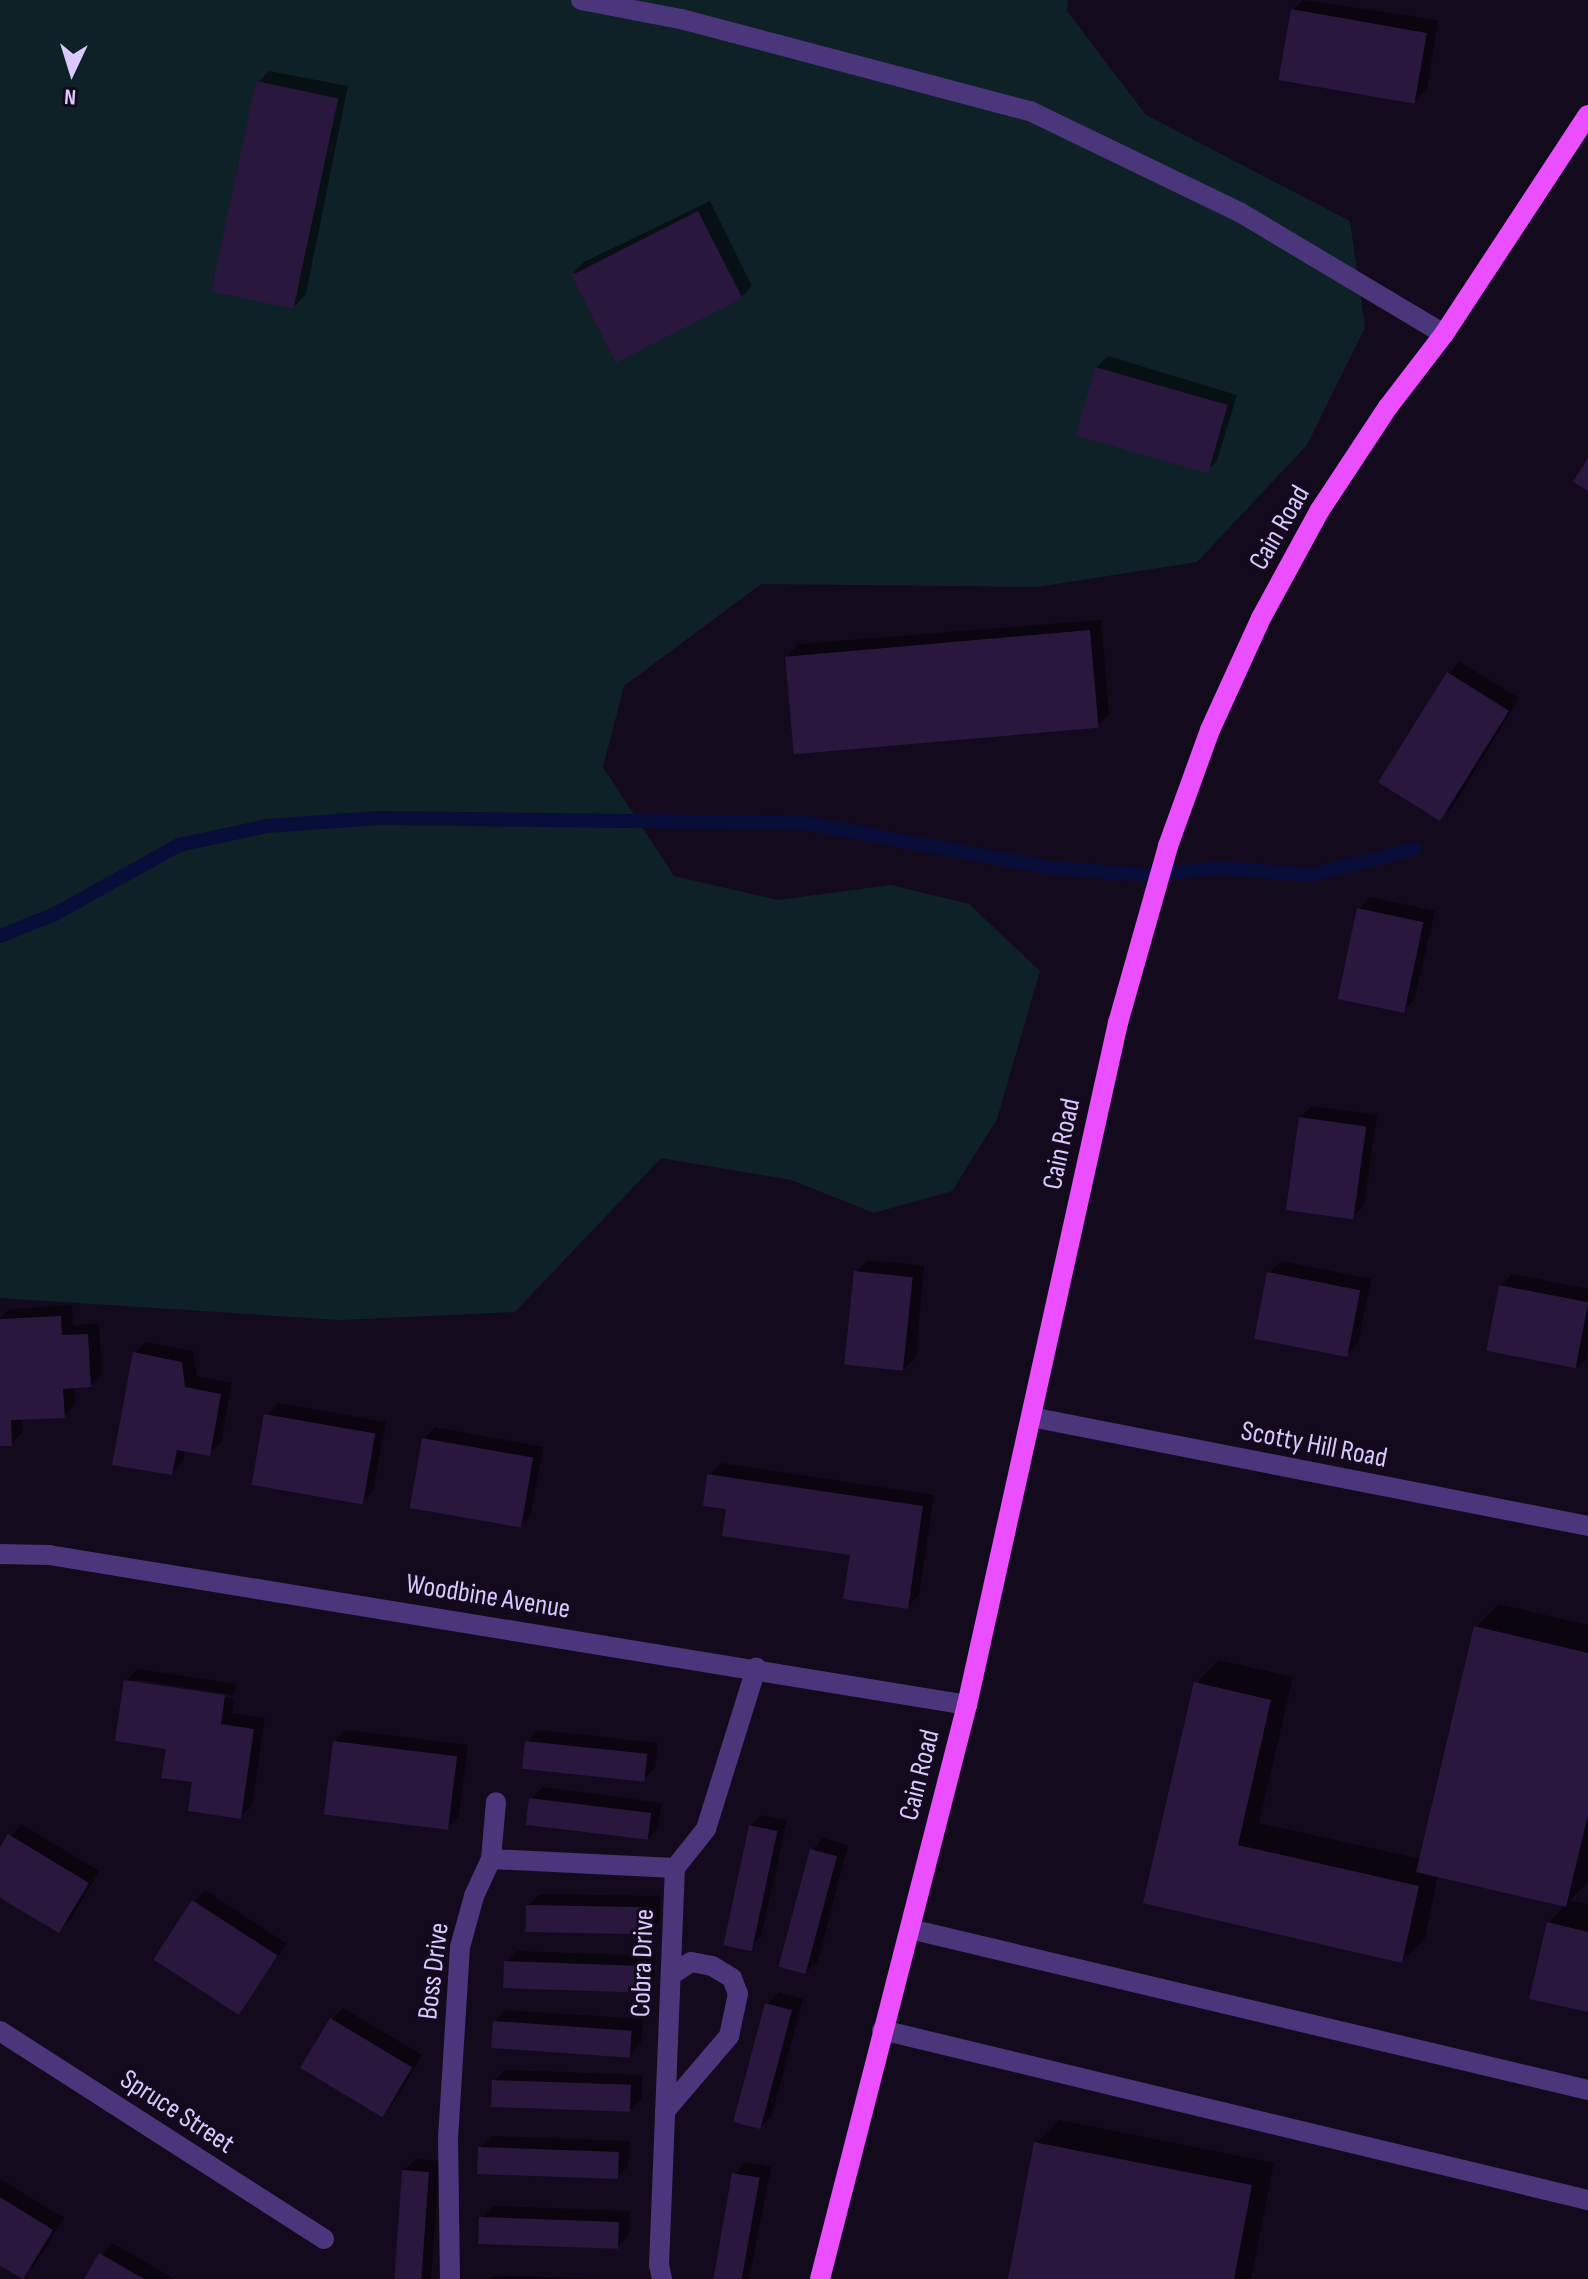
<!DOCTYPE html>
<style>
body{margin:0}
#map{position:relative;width:1588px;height:2279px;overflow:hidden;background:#130b1d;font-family:"Sofia Sans Condensed",sans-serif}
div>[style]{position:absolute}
.green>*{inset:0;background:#0e2127}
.shadow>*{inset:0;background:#0007}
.stream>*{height:14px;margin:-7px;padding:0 7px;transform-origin:7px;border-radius:7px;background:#080d39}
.building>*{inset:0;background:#29173e;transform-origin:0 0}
.minor>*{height:20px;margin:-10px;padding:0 10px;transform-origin:10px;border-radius:10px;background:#4b367c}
.major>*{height:20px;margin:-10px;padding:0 10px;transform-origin:10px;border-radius:10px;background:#eb4eff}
span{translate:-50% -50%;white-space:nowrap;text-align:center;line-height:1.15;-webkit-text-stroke:6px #130b1d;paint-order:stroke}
.street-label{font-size:28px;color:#dcc7ff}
.north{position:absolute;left:32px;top:32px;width:80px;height:80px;-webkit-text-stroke:6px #130b1d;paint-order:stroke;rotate:184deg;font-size:22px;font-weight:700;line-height:32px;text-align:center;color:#dcc7ff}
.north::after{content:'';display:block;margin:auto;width:28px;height:36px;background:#dcc7ff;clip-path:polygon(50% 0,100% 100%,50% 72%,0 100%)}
</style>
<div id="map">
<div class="green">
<i style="clip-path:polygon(0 0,1068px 0,1067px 11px,1146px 115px,1350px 221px,1365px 327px,1307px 445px,1197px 562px,1037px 587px,761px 584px,624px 686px,603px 767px,674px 876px,778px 900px,891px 885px,969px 904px,1040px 971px,997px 1119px,952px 1191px,874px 1213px,791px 1180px,661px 1158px,515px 1312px,340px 1320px,0 1298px)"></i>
</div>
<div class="shadow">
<i style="clip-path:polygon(1303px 0,1438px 20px,1427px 88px,1416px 100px,1293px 10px)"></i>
<i style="clip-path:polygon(269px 71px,348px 86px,306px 294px,295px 306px,258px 82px)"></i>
<i style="clip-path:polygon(710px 201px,752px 286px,740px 298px,573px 273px,584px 262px)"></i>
<i style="clip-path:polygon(1108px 356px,1237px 395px,1217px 461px,1206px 472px,1096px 368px)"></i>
<i style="clip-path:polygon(1101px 620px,1109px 714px,1097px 726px,787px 656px,799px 644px)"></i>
<i style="clip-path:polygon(1460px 662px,1519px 698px,1453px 806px,1441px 818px,1449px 674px)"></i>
<i style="clip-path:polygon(1370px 897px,1435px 911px,1414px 1000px,1402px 1012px,1359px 909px)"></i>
<i style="clip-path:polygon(1312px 1106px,1377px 1115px,1364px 1205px,1352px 1217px,1300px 1118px)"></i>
<i style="clip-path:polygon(868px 1260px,924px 1266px,916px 1357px,904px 1369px,856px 1272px)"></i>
<i style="clip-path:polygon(1281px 1261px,1371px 1279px,1358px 1343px,1346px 1355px,1269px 1273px)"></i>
<i style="clip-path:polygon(1512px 1274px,1588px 1289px,1588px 1357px,1578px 1367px,1501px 1286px)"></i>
<i style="clip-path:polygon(72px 1305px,73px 1325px,99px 1323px,102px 1374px,90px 1386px,74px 1386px,76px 1404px,64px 1416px,22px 1418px,23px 1432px,11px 1444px,0 1444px,0 1318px,9px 1309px)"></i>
<i style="clip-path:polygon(146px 1342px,193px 1351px,197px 1376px,232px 1383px,221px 1442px,210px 1453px,185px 1449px,183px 1461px,171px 1473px,134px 1353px)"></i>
<i style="clip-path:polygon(278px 1403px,386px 1422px,373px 1491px,362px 1502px,266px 1415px)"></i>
<i style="clip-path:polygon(435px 1427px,543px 1447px,531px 1515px,519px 1527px,424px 1439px)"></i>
<i style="clip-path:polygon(721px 1463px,934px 1495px,919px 1595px,907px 1607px,852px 1553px,728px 1507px,709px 1475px)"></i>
<i style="clip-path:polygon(1499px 1604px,1588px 1625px,1588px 1882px,1570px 1900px,1588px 1904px,1588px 2010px,1548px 1923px,1566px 1905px,1438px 1875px,1425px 1938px,1402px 1961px,1145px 1901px,1196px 1683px,1219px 1660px,1293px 1677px,1259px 1823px,1421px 1859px,1476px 1627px)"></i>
<i style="clip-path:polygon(137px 1669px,236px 1684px,234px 1695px,133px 1679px,133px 1683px,234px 1699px,232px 1713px,265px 1718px,252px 1805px,240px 1817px,195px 1780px,168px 1747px,126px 1681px)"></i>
<i style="clip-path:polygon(346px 1730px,468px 1745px,459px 1816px,447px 1828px,335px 1742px)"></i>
<i style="clip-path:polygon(538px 1730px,658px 1743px,655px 1768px,643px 1780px,527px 1742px)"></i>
<i style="clip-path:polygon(543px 1787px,662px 1803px,658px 1828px,647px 1840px,531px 1799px)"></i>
<i style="clip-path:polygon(762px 1815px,787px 1820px,761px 1936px,749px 1948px,750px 1826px)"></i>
<i style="clip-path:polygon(21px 1824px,99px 1871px,71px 1919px,59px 1931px,0 1896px,0 1851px)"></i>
<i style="clip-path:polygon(823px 1838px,848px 1845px,818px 1961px,806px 1972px,812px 1850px)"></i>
<i style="clip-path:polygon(205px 1890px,287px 1944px,236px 2013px,194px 1901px)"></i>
<i style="clip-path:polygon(540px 1894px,660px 1896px,660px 1921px,648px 1933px,528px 1906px)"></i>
<i style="clip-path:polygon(517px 1951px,655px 1956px,654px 1980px,642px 1992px,506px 1962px)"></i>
<i style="clip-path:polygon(779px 1992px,803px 1999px,772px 2115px,761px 2127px,767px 2004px)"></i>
<i style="clip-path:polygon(343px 2008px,422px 2055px,393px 2103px,381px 2115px,332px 2019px)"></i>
<i style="clip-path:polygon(506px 2010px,643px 2019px,641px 2043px,630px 2054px,495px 2021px)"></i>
<i style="clip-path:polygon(505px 2070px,642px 2075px,642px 2099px,630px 2110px,494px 2081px)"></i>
<i style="clip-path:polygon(1059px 2120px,1274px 2163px,1251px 2279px,1010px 2279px,1036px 2143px)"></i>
<i style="clip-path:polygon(492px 2136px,630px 2141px,628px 2166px,617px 2178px,480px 2148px)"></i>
<i style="clip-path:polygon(415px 2159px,440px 2161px,431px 2279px,395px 2279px,404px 2171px)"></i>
<i style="clip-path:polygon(746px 2162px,771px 2167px,749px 2279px,713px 2279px,734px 2174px)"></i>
<i style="clip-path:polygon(0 2179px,64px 2218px,34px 2265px,23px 2277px,0 2263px)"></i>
<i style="clip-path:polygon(493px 2206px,630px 2211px,629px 2235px,617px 2247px,481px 2218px)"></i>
<i style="clip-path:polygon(112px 2243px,175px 2279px,87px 2279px)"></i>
<i style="clip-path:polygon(494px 2275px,598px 2279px,490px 2279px)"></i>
</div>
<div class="stream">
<i style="left:0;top:936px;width:59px;rotate:-21.8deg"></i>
<i style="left:55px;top:914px;width:142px;rotate:-29.1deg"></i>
<i style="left:179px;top:845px;width:90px;rotate:-12.2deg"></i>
<i style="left:267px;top:826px;width:111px;rotate:-4.1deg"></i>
<i style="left:378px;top:818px;width:427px;rotate:0.7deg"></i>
<i style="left:805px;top:823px;width:248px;rotate:10.4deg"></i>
<i style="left:1049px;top:868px;width:102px;rotate:3.9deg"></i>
<i style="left:1151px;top:875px;width:70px;rotate:-5.7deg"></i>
<i style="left:1221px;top:868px;width:90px;rotate:4.4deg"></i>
<i style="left:1311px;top:875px;width:107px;rotate:-14deg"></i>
</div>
<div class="building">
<i style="left:1291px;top:9px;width:138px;height:72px;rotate:10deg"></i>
<i style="left:256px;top:81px;width:84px;height:215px;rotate:12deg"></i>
<i style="left:698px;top:211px;width:98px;height:142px;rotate:63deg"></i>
<i style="left:1095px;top:367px;width:138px;height:71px;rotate:16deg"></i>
<i style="clip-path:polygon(1588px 458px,1588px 491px,1573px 482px)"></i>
<i style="left:1090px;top:630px;width:98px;height:306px;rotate:85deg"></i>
<i style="left:1447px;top:672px;width:73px;height:130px;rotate:32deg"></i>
<i style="left:1357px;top:908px;width:68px;height:93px;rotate:12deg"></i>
<i style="left:1299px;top:1117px;width:68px;height:94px;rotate:8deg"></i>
<i style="left:854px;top:1271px;width:59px;height:94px;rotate:6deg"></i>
<i style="left:1267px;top:1272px;width:95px;height:68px;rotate:11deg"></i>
<i style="left:1499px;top:1285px;width:91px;height:67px;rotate:11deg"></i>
<i style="clip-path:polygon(61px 1316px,62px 1335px,88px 1334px,91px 1387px,63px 1389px,65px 1418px,11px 1420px,12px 1446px,0 1446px,0 1319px)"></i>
<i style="clip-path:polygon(133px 1352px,182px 1362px,185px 1387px,221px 1394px,210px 1456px,177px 1450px,172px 1475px,112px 1465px)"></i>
<i style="left:264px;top:1414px;width:113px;height:72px;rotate:10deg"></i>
<i style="left:422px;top:1438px;width:113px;height:71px;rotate:10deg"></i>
<i style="clip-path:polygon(707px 1474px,923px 1506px,908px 1609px,843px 1599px,850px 1555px,722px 1536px,726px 1509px,703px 1506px)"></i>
<i style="clip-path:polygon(1474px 1626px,1588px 1653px,1588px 1815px,1566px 1907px,1416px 1872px)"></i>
<i style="clip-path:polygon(124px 1680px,225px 1695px,221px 1724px,254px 1729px,241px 1819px,188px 1811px,192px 1782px,161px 1778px,166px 1749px,115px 1741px)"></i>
<i style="clip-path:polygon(1194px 1682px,1271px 1700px,1238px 1845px,1419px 1886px,1402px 1963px,1143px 1903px)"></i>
<i style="left:333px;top:1741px;width:125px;height:74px;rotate:7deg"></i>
<i style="left:525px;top:1741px;width:123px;height:28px;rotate:6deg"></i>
<i style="left:529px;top:1798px;width:123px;height:27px;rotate:7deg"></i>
<i style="left:749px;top:1825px;width:29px;height:123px;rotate:12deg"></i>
<i style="clip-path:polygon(8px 1834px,89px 1883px,59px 1933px,0 1898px,0 1847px)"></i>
<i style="left:810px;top:1849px;width:28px;height:122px;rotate:15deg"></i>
<i style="left:192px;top:1900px;width:102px;height:71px;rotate:33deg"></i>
<i style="left:526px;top:1905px;width:123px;height:27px;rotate:1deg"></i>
<i style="clip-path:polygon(1547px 1922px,1588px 1932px,1588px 2012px,1529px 1999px)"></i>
<i style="left:504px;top:1961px;width:140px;height:27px;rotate:2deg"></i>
<i style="left:765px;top:2003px;width:28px;height:123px;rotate:15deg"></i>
<i style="left:330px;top:2018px;width:96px;height:58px;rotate:31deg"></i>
<i style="left:493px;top:2021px;width:139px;height:27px;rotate:4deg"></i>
<i style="left:492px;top:2080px;width:139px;height:27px;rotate:2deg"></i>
<i style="clip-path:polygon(1034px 2142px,1252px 2185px,1234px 2279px,1008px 2279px)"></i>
<i style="left:478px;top:2147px;width:141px;height:27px;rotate:2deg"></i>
<i style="left:402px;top:2170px;width:27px;height:109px;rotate:4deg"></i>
<i style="left:732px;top:2173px;width:28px;height:108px;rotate:10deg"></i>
<i style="clip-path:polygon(0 2197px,53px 2230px,23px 2279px,0 2266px)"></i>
<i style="left:479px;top:2217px;width:140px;height:27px;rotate:2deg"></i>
<i style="clip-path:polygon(99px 2253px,144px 2279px,84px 2279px)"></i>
</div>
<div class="minor">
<i style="left:581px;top:0;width:102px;rotate:10.8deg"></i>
<i style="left:681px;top:19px;width:361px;rotate:14.8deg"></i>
<i style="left:1030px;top:111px;width:234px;rotate:25.8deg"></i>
<i style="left:1241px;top:213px;width:236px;rotate:30.8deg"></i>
<i style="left:1031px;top:1417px;width:568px;rotate:11.07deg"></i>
<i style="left:0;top:1554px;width:49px;rotate:1.2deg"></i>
<i style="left:49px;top:1555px;width:930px;rotate:9.28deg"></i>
<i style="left:491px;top:1859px;width:57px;rotate:-85deg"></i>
<i style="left:910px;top:1929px;width:697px;rotate:13.36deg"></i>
<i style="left:882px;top:2030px;width:726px;rotate:13.54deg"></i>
<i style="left:0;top:2031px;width:385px;rotate:32.7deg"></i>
<i style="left:665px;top:2111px;width:99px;rotate:-49.5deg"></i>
<i style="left:729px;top:2036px;width:43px;rotate:-77.9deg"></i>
<i style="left:738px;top:1994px;width:17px;rotate:-111deg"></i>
<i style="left:732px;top:1978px;width:23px;rotate:-149deg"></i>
<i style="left:712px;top:1966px;width:21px;rotate:-169deg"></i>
<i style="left:691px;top:1962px;width:24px;rotate:147deg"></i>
<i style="left:450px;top:2279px;width:141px;rotate:-90.8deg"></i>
<i style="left:448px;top:2138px;width:191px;rotate:-86.4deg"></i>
<i style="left:460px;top:1947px;width:53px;rotate:-74.6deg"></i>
<i style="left:474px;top:1896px;width:41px;rotate:-65.3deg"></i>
<i style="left:491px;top:1859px;width:184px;rotate:2.8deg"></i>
<i style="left:662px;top:2279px;width:14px;rotate:-102deg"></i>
<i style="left:659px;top:2265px;width:397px;rotate:-87.7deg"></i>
<i style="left:675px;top:1868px;width:50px;rotate:-51.5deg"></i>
<i style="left:706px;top:1829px;width:169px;rotate:-72.7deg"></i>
</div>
<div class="major">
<i style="left:820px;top:2279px;width:593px;rotate:-75.64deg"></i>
<i style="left:967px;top:1705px;width:699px;rotate:-77.52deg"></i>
<i style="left:1118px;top:1023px;width:184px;rotate:-74.2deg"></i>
<i style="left:1168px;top:846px;width:123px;rotate:-70.1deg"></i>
<i style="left:1210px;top:730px;width:123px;rotate:-65.5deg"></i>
<i style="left:1261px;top:618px;width:123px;rotate:-61.4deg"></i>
<i style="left:1320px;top:510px;width:123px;rotate:-56.6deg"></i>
<i style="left:1388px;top:407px;width:92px;rotate:-52.5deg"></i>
<i style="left:1444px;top:334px;width:262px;rotate:-56.7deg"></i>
</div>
<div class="street-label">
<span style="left:1280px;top:528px;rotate:-60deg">Cain Road</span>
<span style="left:1062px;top:1144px;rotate:-78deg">Cain Road</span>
<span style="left:1314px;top:1445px;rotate:11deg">Scotty Hill Road</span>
<span style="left:488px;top:1597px;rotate:9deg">Woodbine Avenue</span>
<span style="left:920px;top:1775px;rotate:-76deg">Cain Road</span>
<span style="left:643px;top:1963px;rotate:-88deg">Cobra Drive</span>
<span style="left:434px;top:1971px;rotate:-83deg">Boss Drive</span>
<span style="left:177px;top:2112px;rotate:33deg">Spruce Street</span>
</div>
<div class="north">N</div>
</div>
